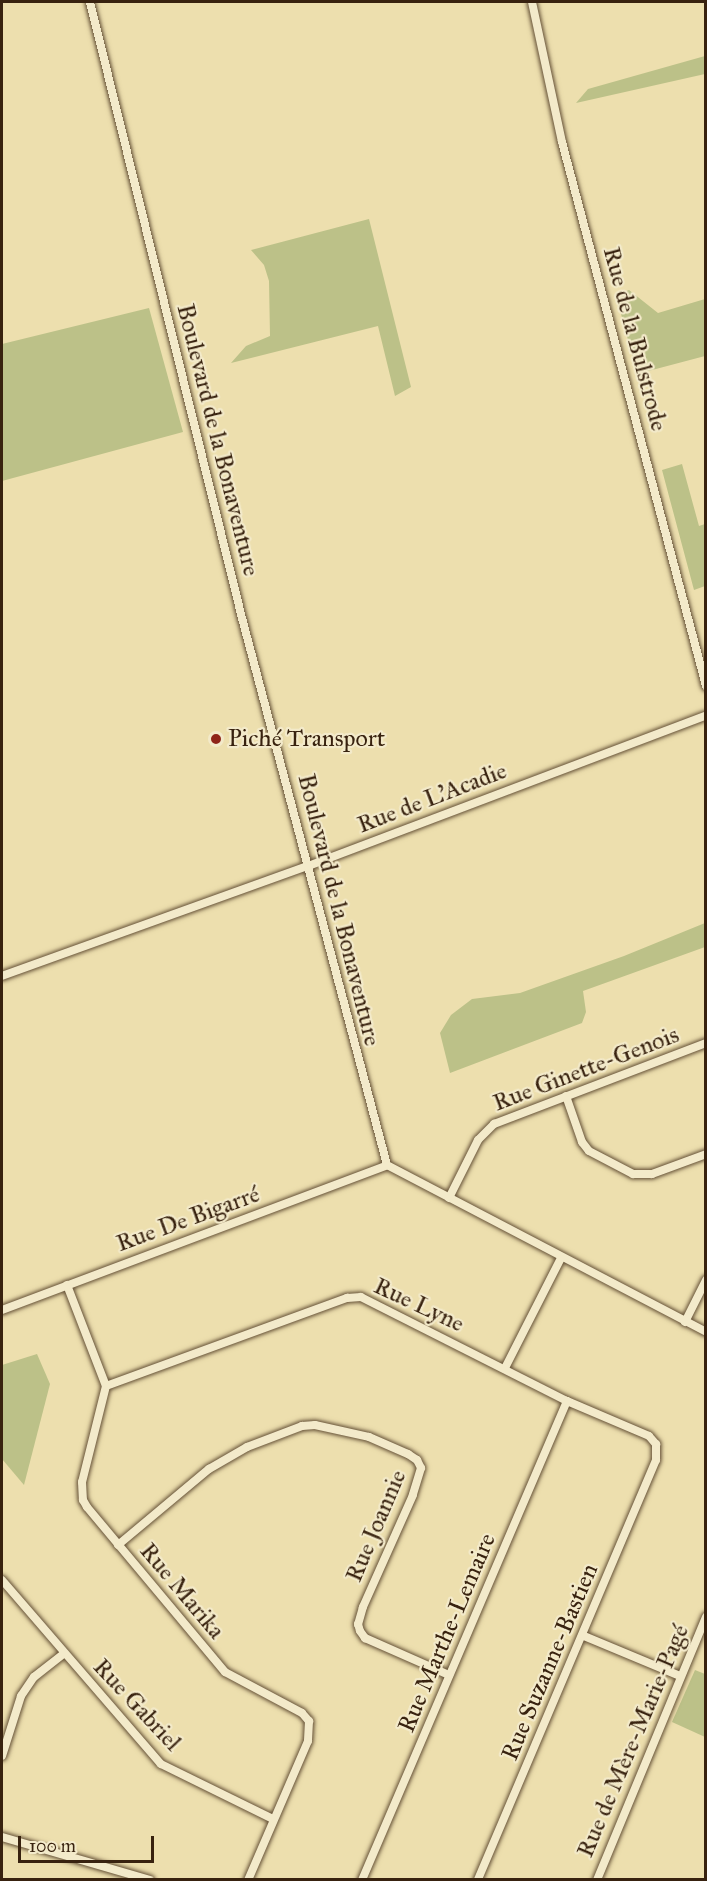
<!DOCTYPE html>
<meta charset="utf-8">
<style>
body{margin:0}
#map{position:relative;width:707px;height:1881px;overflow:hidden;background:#eddfae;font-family:"IM FELL Great Primer",serif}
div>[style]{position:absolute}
.green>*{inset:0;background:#bcc188}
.roads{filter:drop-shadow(0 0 2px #655137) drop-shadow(0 0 2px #655137)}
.street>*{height:8px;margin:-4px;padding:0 4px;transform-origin:4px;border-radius:4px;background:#f3eaca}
.dots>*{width:16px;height:16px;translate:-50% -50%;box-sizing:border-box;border:3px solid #f3eaca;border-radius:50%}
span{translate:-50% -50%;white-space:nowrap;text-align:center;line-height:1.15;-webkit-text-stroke:4.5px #f3eaca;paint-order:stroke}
.street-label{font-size:24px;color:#38220f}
.poi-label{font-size:24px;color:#38220f}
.left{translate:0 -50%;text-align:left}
.frame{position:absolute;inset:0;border:3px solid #38220f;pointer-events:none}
.scale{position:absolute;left:18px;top:1836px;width:136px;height:27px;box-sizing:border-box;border:3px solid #38220f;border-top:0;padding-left:8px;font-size:18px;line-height:21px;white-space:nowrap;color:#38220f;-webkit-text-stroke:4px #f3eaca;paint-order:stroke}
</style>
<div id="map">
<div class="green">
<i style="clip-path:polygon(705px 56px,705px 74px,576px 103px,588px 89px)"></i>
<i style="clip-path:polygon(369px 219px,411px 387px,395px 396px,378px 326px,231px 363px,246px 346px,270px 336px,269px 281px,264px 265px,251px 250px)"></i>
<i style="clip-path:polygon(629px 290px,658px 313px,705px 299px,705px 356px,637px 374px,616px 295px)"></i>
<i style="clip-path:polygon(149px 308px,183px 432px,2px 481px,2px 344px)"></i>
<i style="clip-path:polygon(682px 464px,699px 526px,705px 524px,705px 586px,694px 590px,662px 470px)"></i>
<i style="clip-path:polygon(705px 923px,705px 947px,583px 991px,586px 1012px,582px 1023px,450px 1073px,440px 1033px,451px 1015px,472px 999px,520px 993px,624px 956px)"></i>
<i style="clip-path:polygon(37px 1354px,50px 1384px,24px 1485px,2px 1459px,2px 1365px)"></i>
<i style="clip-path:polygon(695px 1670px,705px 1674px,705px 1737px,672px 1722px)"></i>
</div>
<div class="roads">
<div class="street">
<i style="left:90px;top:2px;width:634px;rotate:76.14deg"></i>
<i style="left:242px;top:618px;width:566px;rotate:75.15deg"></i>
<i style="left:387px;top:1165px;width:360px;rotate:27.6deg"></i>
<i style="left:532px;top:2px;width:143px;rotate:77.9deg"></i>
<i style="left:562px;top:142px;width:563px;rotate:75.17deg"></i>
<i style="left:2px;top:976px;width:325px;rotate:-19.8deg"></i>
<i style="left:308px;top:866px;width:425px;rotate:-20.7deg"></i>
<i style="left:566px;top:1096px;width:49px;rotate:70.8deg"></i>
<i style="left:582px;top:1142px;width:11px;rotate:52deg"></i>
<i style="left:589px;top:1151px;width:50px;rotate:27.6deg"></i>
<i style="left:633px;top:1174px;width:19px"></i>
<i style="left:652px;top:1174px;width:58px;rotate:-20.3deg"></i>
<i style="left:449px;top:1198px;width:65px;rotate:-63.4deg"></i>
<i style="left:478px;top:1140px;width:23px;rotate:-45deg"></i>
<i style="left:494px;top:1124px;width:227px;rotate:-20.9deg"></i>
<i style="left:67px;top:1285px;width:108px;rotate:68.9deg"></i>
<i style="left:106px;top:1386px;width:99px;rotate:104deg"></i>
<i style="left:82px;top:1482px;width:18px;rotate:87deg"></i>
<i style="left:83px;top:1500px;width:8px;rotate:60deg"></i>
<i style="left:87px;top:1507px;width:215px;rotate:50.1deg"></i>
<i style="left:225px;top:1672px;width:87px;rotate:28deg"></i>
<i style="left:302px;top:1713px;width:11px;rotate:49deg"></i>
<i style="left:309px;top:1721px;width:20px;rotate:93deg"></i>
<i style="left:308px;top:1741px;width:151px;rotate:113.3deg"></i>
<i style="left:2px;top:1310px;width:411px;rotate:-20.6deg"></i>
<i style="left:685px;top:1322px;width:47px;rotate:-63.4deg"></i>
<i style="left:505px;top:1368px;width:123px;rotate:-63deg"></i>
<i style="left:106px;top:1386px;width:257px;rotate:-20.1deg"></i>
<i style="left:347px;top:1298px;width:14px;rotate:-4deg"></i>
<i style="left:361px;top:1297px;width:231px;rotate:26.8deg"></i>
<i style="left:567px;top:1401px;width:89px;rotate:23.1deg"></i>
<i style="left:649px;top:1436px;width:11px;rotate:49deg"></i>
<i style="left:656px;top:1444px;width:16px;rotate:90deg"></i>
<i style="left:656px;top:1460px;width:456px;rotate:113deg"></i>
<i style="left:118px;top:1545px;width:119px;rotate:-39.9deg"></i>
<i style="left:209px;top:1469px;width:44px;rotate:-30.1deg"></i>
<i style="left:247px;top:1447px;width:59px;rotate:-20.9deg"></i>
<i style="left:302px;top:1426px;width:13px;rotate:-4deg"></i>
<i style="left:315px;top:1425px;width:55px;rotate:12.5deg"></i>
<i style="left:369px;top:1437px;width:43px;rotate:23.6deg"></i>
<i style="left:408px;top:1454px;width:11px;rotate:34deg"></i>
<i style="left:417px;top:1460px;width:9px;rotate:63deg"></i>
<i style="left:421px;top:1468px;width:28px;rotate:107deg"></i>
<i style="left:413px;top:1495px;width:123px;rotate:114.1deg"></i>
<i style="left:363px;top:1607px;width:18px;rotate:106deg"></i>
<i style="left:358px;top:1624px;width:7px;rotate:74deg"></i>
<i style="left:360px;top:1631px;width:9px;rotate:54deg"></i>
<i style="left:365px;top:1638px;width:92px;rotate:23.8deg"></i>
<i style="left:2px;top:1580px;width:243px;rotate:49.2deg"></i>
<i style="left:161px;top:1764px;width:125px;rotate:26.2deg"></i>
<i style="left:584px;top:1636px;width:104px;rotate:22.6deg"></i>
<i style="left:2px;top:1756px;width:63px;rotate:-72.4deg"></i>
<i style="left:21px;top:1696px;width:23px;rotate:-56deg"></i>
<i style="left:34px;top:1677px;width:37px;rotate:-38deg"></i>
<i style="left:2px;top:1837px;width:154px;rotate:16.2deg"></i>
<i style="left:362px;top:1880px;width:521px;rotate:-66.83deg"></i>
<i style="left:597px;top:1880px;width:285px;rotate:-67.5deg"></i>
</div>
</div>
<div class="dots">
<i style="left:216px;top:739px;background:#8f2418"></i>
</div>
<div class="street-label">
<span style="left:635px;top:339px;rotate:75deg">Rue de la Bulstrode</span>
<span style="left:218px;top:440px;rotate:76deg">Boulevard de la Bonaventure</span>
<span style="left:432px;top:798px;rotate:-21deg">Rue de L'Acadie</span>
<span style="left:339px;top:910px;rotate:76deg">Boulevard de la Bonaventure</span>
<span style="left:586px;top:1069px;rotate:-21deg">Rue Ginette-Genois</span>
<span style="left:188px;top:1219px;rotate:-20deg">Rue De Bigarré</span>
<span style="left:419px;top:1305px;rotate:25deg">Rue Lyne</span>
<span style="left:376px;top:1526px;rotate:-67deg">Rue Joannie</span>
<span style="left:182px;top:1591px;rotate:50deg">Rue Marika</span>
<span style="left:447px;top:1633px;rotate:-67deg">Rue Marthe-Lemaire</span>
<span style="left:550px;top:1662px;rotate:-67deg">Rue Suzanne-Bastien</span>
<span style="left:137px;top:1705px;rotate:47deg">Rue Gabriel</span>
<span style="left:633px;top:1741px;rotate:-67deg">Rue de Mère-Marie-Pagé</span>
</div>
<div class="poi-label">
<span class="left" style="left:228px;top:739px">Piché Transport</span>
</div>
<div class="frame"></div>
<div class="scale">100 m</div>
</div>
